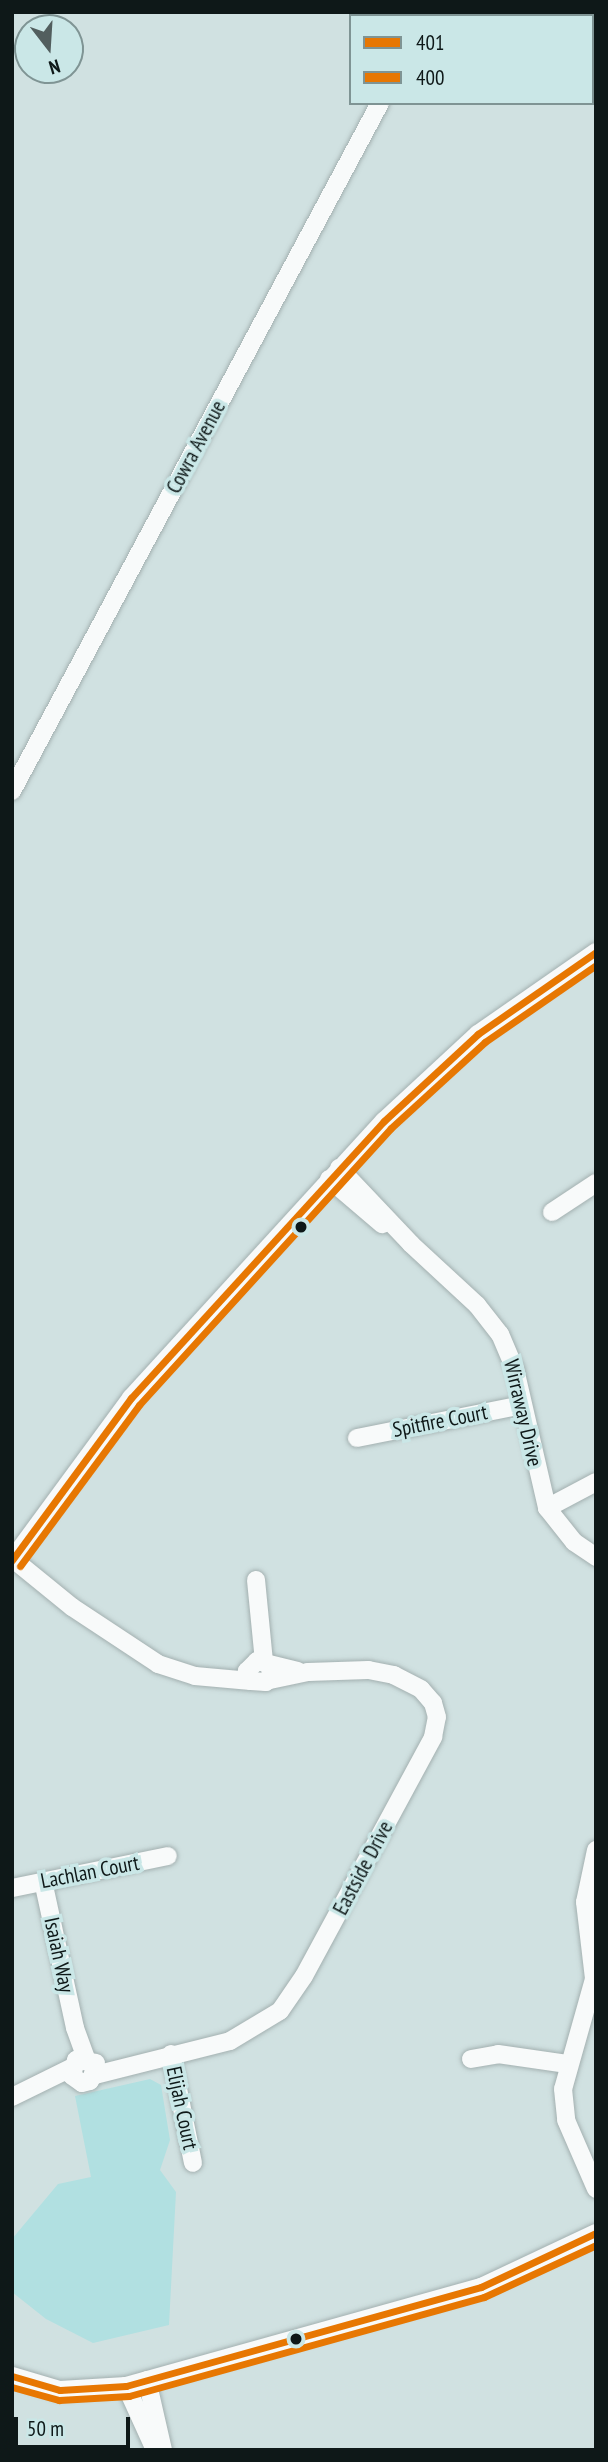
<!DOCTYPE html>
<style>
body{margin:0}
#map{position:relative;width:608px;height:2462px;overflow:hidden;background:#d0e1e1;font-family:"PT Sans Narrow",sans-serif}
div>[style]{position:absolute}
.green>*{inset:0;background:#b1e0e1}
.roads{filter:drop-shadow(0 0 2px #a3b0b0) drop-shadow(0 0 2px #a3b0b0)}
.street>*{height:18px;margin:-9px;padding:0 9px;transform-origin:9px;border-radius:9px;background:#f8fafa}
.bus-1>*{height:7px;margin:-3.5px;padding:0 3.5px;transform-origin:3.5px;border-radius:3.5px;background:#e77702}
.bus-2>*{height:7px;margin:-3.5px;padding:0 3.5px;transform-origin:3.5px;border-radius:3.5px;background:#e77702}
.dots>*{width:19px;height:19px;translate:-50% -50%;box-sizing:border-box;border:4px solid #cae7e7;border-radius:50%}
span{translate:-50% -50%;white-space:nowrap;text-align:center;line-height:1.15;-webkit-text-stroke:7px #cae7e7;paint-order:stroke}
.street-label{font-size:21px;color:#0e1818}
.frame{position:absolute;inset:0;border:14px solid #0e1818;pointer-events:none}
.legend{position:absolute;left:349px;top:14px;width:245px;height:91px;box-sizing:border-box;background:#cae7e7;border:2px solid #7f9494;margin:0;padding:9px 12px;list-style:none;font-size:21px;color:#0e1818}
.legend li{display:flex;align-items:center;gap:14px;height:35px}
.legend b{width:35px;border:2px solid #7f9494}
.north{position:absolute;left:14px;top:14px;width:70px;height:70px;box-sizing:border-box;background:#cae7e7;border:2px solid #7f9494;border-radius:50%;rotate:163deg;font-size:19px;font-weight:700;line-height:28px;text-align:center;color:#0e1818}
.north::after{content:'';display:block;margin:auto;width:24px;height:32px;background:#525e5e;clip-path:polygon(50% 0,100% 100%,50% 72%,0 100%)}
.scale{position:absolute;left:14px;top:2417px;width:116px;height:32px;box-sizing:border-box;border:4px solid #0e1818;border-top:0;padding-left:9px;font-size:21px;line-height:24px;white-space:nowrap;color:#0e1818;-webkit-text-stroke:5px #cae7e7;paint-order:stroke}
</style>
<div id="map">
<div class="green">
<i style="clip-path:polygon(150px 2079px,161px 2085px,170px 2140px,160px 2170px,176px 2192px,169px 2325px,93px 2343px,46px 2319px,12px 2292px,12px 2239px,58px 2184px,91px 2177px,75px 2096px)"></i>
</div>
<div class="roads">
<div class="street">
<i style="left:427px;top:16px;width:4px;rotate:-76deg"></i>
<i style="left:12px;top:791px;width:780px;rotate:-61.86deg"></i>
<i style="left:339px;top:1168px;width:105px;rotate:46.5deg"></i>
<i style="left:411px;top:1244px;width:90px;rotate:42.7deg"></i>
<i style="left:477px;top:1305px;width:37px;rotate:52deg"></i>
<i style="left:500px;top:1334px;width:38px;rotate:67deg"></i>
<i style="left:515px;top:1369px;width:143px;rotate:77deg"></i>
<i style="left:547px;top:1508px;width:43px;rotate:51.5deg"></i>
<i style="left:574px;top:1542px;width:27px;rotate:34deg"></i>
<i style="left:329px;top:1179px;width:70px;rotate:40.3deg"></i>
<i style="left:552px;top:1212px;width:53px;rotate:-33.4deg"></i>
<i style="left:357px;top:1438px;width:168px;rotate:-11.3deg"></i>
<i style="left:547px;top:1508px;width:55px;rotate:-28deg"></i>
<i style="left:13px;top:1559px;width:76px;rotate:39.1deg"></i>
<i style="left:72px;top:1607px;width:103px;rotate:33.5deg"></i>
<i style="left:158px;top:1664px;width:39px;rotate:18deg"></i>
<i style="left:195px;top:1676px;width:56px;rotate:5.1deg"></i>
<i style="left:12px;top:1560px;width:201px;rotate:-53.7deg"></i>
<i style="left:131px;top:1398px;width:375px;rotate:-47.6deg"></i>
<i style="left:384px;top:1121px;width:128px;rotate:-42.8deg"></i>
<i style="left:478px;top:1034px;width:144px;rotate:-34.8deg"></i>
<i style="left:256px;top:1580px;width:81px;rotate:84.4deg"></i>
<i style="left:270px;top:1666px;width:11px;rotate:85deg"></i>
<i style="left:271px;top:1677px;width:7px;rotate:135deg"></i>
<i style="left:266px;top:1682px;width:15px;rotate:-176deg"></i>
<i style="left:251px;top:1681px;width:11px;rotate:-112deg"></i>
<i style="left:247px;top:1671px;width:14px;rotate:-45deg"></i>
<i style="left:257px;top:1661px;width:42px;rotate:13.7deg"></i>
<i style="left:596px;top:1850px;width:53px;rotate:101.9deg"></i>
<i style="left:585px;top:1902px;width:78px;rotate:83.3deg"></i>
<i style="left:594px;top:1979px;width:114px;rotate:105.7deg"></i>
<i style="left:563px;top:2089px;width:31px;rotate:84deg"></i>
<i style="left:566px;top:2120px;width:75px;rotate:66.5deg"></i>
<i style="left:43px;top:1881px;width:150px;rotate:77.7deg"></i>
<i style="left:75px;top:2028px;width:32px;rotate:70deg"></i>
<i style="left:12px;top:1888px;width:159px;rotate:-11.6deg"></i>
<i style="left:171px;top:2054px;width:111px;rotate:78.6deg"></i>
<i style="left:471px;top:2059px;width:27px;rotate:-10deg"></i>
<i style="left:498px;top:2054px;width:70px;rotate:8.2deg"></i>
<i style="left:96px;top:2063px;width:20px;rotate:-171deg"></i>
<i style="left:76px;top:2060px;width:16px;rotate:104deg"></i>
<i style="left:72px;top:2076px;width:12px;rotate:35deg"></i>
<i style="left:82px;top:2083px;width:8px;rotate:-14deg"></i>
<i style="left:90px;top:2081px;width:16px;rotate:-68deg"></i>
<i style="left:95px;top:2075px;width:139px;rotate:-14.1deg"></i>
<i style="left:230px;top:2041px;width:58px;rotate:-31deg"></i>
<i style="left:280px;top:2011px;width:42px;rotate:-55.6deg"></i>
<i style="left:304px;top:1976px;width:272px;rotate:-61.6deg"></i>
<i style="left:433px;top:1737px;width:20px;rotate:-79deg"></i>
<i style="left:437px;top:1717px;width:15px;rotate:-106deg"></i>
<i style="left:433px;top:1703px;width:18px;rotate:-131deg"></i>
<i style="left:421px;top:1689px;width:30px;rotate:-153deg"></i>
<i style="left:394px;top:1675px;width:26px;rotate:-169deg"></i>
<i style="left:368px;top:1670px;width:60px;rotate:178.1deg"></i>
<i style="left:308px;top:1672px;width:40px;rotate:168deg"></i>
<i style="left:12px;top:2097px;width:66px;rotate:-26.2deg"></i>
<i style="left:12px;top:2376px;width:50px;rotate:16.3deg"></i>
<i style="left:60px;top:2390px;width:66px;rotate:-3.5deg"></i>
<i style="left:126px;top:2386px;width:369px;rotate:-15.6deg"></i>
<i style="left:481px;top:2287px;width:127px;rotate:-25.2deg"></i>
<i style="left:147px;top:2380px;width:72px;rotate:77.1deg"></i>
<i style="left:126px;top:2386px;width:70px;rotate:65.6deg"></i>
</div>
</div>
<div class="bus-1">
<i style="left:12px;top:1560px;width:201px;rotate:-53.7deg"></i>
<i style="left:131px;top:1398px;width:375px;rotate:-47.6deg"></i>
<i style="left:384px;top:1121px;width:128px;rotate:-42.8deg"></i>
<i style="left:478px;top:1034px;width:144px;rotate:-34.8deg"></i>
<i style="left:12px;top:2376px;width:50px;rotate:16.3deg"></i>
<i style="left:60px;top:2390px;width:66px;rotate:-3.5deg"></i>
<i style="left:126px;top:2386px;width:369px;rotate:-15.6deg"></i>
<i style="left:481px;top:2287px;width:127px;rotate:-25.2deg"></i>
</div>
<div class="bus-2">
<i style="left:20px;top:1566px;width:200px;rotate:-53.5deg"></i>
<i style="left:139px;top:1405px;width:374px;rotate:-47.7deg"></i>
<i style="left:391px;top:1128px;width:127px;rotate:-42.5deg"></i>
<i style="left:485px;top:1042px;width:135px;rotate:-34.7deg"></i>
<i style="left:12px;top:2387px;width:49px;rotate:15.5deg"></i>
<i style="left:59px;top:2400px;width:70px;rotate:-3.3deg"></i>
<i style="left:129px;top:2396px;width:369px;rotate:-15.6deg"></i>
<i style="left:484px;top:2297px;width:123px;rotate:-24.9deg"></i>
</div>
<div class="dots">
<i style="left:301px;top:1227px;background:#0e1818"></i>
<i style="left:296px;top:2339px;background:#0e1818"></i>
</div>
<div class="street-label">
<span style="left:196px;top:447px;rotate:-62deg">Cowra Avenue</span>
<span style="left:523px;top:1413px;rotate:77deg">Wirraway Drive</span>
<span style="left:440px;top:1421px;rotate:-11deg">Spitfire Court</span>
<span style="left:363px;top:1868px;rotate:-62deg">Eastside Drive</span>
<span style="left:90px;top:1872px;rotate:-11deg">Lachlan Court</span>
<span style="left:59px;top:1955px;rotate:78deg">Isaiah Way</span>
<span style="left:182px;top:2108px;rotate:78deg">Elijah Court</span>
</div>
<div class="frame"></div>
<ul class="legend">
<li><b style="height:9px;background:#e77702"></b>401</li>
<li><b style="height:9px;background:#e77702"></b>400</li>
</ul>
<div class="north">N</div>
<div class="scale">50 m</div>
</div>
